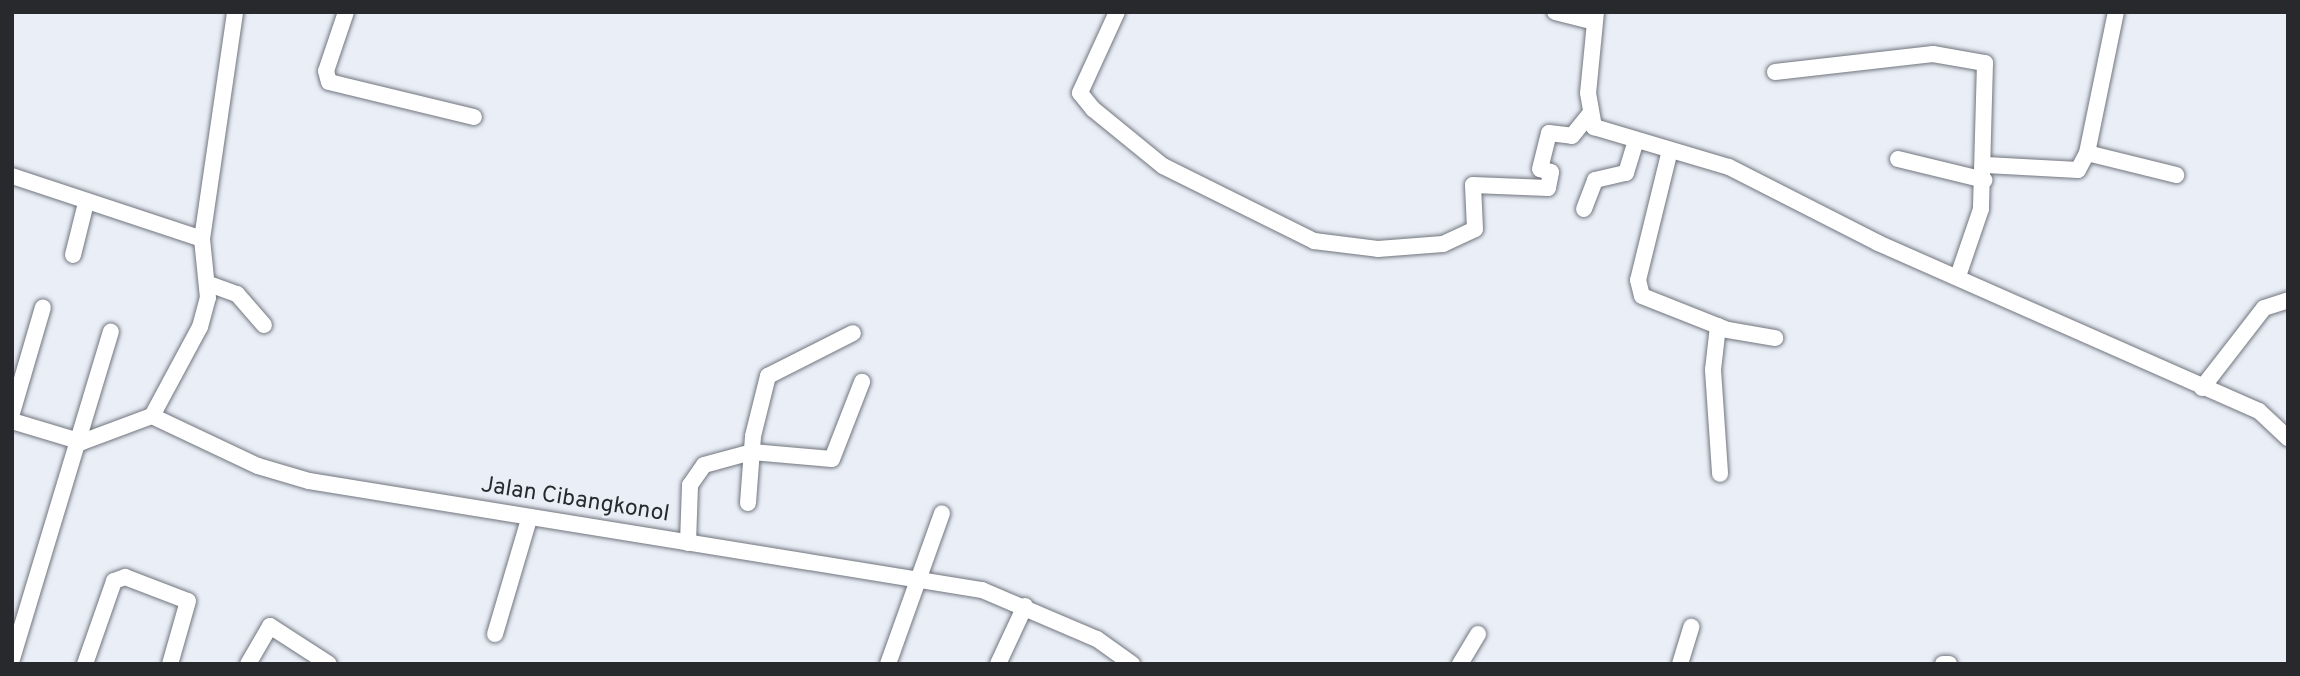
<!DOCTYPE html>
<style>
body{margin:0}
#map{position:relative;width:2300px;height:676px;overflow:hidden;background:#e9eef7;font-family:Overpass,sans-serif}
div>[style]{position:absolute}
.roads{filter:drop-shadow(0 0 2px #71757d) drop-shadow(0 0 2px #71757d)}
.minor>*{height:16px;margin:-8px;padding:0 8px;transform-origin:8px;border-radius:8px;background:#fff}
span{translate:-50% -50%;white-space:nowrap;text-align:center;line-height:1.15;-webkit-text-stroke:5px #e9eef7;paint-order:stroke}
.street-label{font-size:23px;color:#27292c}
.frame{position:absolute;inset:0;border:14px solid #27292c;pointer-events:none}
</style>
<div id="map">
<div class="roads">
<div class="minor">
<i style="left:346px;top:12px;width:62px;rotate:108.7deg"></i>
<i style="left:326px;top:71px;width:11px;rotate:75deg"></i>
<i style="left:329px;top:82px;width:149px;rotate:13.6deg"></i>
<i style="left:1117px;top:12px;width:89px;rotate:114.6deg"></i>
<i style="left:1080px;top:93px;width:21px;rotate:51deg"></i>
<i style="left:1093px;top:109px;width:90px;rotate:39.2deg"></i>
<i style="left:1163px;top:166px;width:169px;rotate:26.4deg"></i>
<i style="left:1314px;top:241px;width:64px;rotate:7.1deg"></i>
<i style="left:1378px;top:249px;width:65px;rotate:-4.4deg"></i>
<i style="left:1443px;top:244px;width:35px;rotate:-25deg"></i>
<i style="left:1475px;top:229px;width:44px;rotate:-92.6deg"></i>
<i style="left:1473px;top:185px;width:75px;rotate:2.3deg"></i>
<i style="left:1548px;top:188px;width:16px;rotate:-79deg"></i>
<i style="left:1551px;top:172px;width:11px;rotate:-165deg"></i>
<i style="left:1540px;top:169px;width:37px;rotate:-76deg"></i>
<i style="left:1549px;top:133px;width:23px;rotate:7deg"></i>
<i style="left:1572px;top:136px;width:27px;rotate:-51deg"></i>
<i style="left:1555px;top:12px;width:38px;rotate:14deg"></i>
<i style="left:1596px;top:12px;width:81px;rotate:95.6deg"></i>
<i style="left:1588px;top:93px;width:35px;rotate:80deg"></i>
<i style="left:1594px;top:127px;width:141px;rotate:16.5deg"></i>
<i style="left:1729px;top:167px;width:167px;rotate:27deg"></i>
<i style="left:1878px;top:243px;width:416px;rotate:23.8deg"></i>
<i style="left:2259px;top:411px;width:40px;rotate:43deg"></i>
<i style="left:1775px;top:72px;width:159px;rotate:-6.5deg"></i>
<i style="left:1933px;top:54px;width:53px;rotate:9.8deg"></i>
<i style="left:1985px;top:63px;width:146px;rotate:91.6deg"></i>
<i style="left:1981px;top:209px;width:71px;rotate:108.9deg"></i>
<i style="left:1670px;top:150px;width:134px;rotate:103.8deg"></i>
<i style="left:1638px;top:280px;width:16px;rotate:76deg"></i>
<i style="left:1642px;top:296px;width:92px;rotate:21.6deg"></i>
<i style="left:1728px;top:330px;width:48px;rotate:9.7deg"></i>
<i style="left:2087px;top:153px;width:92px;rotate:13.9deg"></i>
<i style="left:1898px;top:159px;width:89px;rotate:13.7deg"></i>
<i style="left:1986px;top:165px;width:92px;rotate:3.1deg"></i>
<i style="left:2078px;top:170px;width:19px;rotate:-62deg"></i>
<i style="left:2087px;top:153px;width:144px;rotate:-78.4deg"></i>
<i style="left:12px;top:176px;width:200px;rotate:18.3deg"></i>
<i style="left:1584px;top:209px;width:31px;rotate:-69deg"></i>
<i style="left:1595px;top:180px;width:32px;rotate:-13deg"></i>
<i style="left:1626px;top:173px;width:34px;rotate:-73deg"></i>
<i style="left:73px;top:255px;width:54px;rotate:-76deg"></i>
<i style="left:209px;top:284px;width:30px;rotate:20deg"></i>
<i style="left:237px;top:294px;width:41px;rotate:48.9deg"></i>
<i style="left:1718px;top:326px;width:44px;rotate:96.5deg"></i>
<i style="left:1713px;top:370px;width:104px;rotate:86.1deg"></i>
<i style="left:2202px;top:388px;width:101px;rotate:-52.2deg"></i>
<i style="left:2264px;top:308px;width:25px;rotate:-18deg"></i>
<i style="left:12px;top:413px;width:110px;rotate:-73.7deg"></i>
<i style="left:152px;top:416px;width:101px;rotate:-61.7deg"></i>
<i style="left:200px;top:327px;width:30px;rotate:-75deg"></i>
<i style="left:208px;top:298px;width:59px;rotate:-95.8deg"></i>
<i style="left:202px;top:239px;width:229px;rotate:-81.7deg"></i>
<i style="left:12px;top:421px;width:73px;rotate:16.7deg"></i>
<i style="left:82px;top:442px;width:75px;rotate:-20.4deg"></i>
<i style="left:152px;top:416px;width:117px;rotate:25.3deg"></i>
<i style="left:258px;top:466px;width:53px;rotate:16.4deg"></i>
<i style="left:309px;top:481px;width:682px;rotate:9.2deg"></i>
<i style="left:982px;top:590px;width:125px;rotate:23.1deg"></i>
<i style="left:1097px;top:639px;width:43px;rotate:35.5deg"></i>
<i style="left:748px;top:503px;width:67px;rotate:-85.7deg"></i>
<i style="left:753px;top:436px;width:62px;rotate:-76deg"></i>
<i style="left:768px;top:376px;width:95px;rotate:-26.8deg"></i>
<i style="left:688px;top:543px;width:58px;rotate:-88deg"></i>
<i style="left:690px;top:485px;width:24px;rotate:-55deg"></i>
<i style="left:704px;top:465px;width:50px;rotate:-15.2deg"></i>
<i style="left:752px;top:452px;width:80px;rotate:5deg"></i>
<i style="left:832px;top:459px;width:83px;rotate:-68.7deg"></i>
<i style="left:495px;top:634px;width:120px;rotate:-73.5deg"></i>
<i style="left:12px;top:659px;width:342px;rotate:-73.2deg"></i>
<i style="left:85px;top:664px;width:88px;rotate:-70.7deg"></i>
<i style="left:114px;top:581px;width:12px;rotate:-20deg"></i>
<i style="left:125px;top:577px;width:67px;rotate:20.9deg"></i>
<i style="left:188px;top:601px;width:66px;rotate:105.9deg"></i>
<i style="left:248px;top:664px;width:44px;rotate:-59.9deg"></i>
<i style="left:270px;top:626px;width:70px;rotate:32.8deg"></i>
<i style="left:888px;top:664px;width:160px;rotate:-70.3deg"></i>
<i style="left:998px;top:664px;width:64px;rotate:-65deg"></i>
<i style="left:1460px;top:664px;width:35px;rotate:-59deg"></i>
<i style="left:1680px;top:664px;width:39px;rotate:-73deg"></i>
<i style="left:1943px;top:664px;width:6px"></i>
</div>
</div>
<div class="street-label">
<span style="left:575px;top:501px;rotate:9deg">Jalan Cibangkonol</span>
</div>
<div class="frame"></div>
</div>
